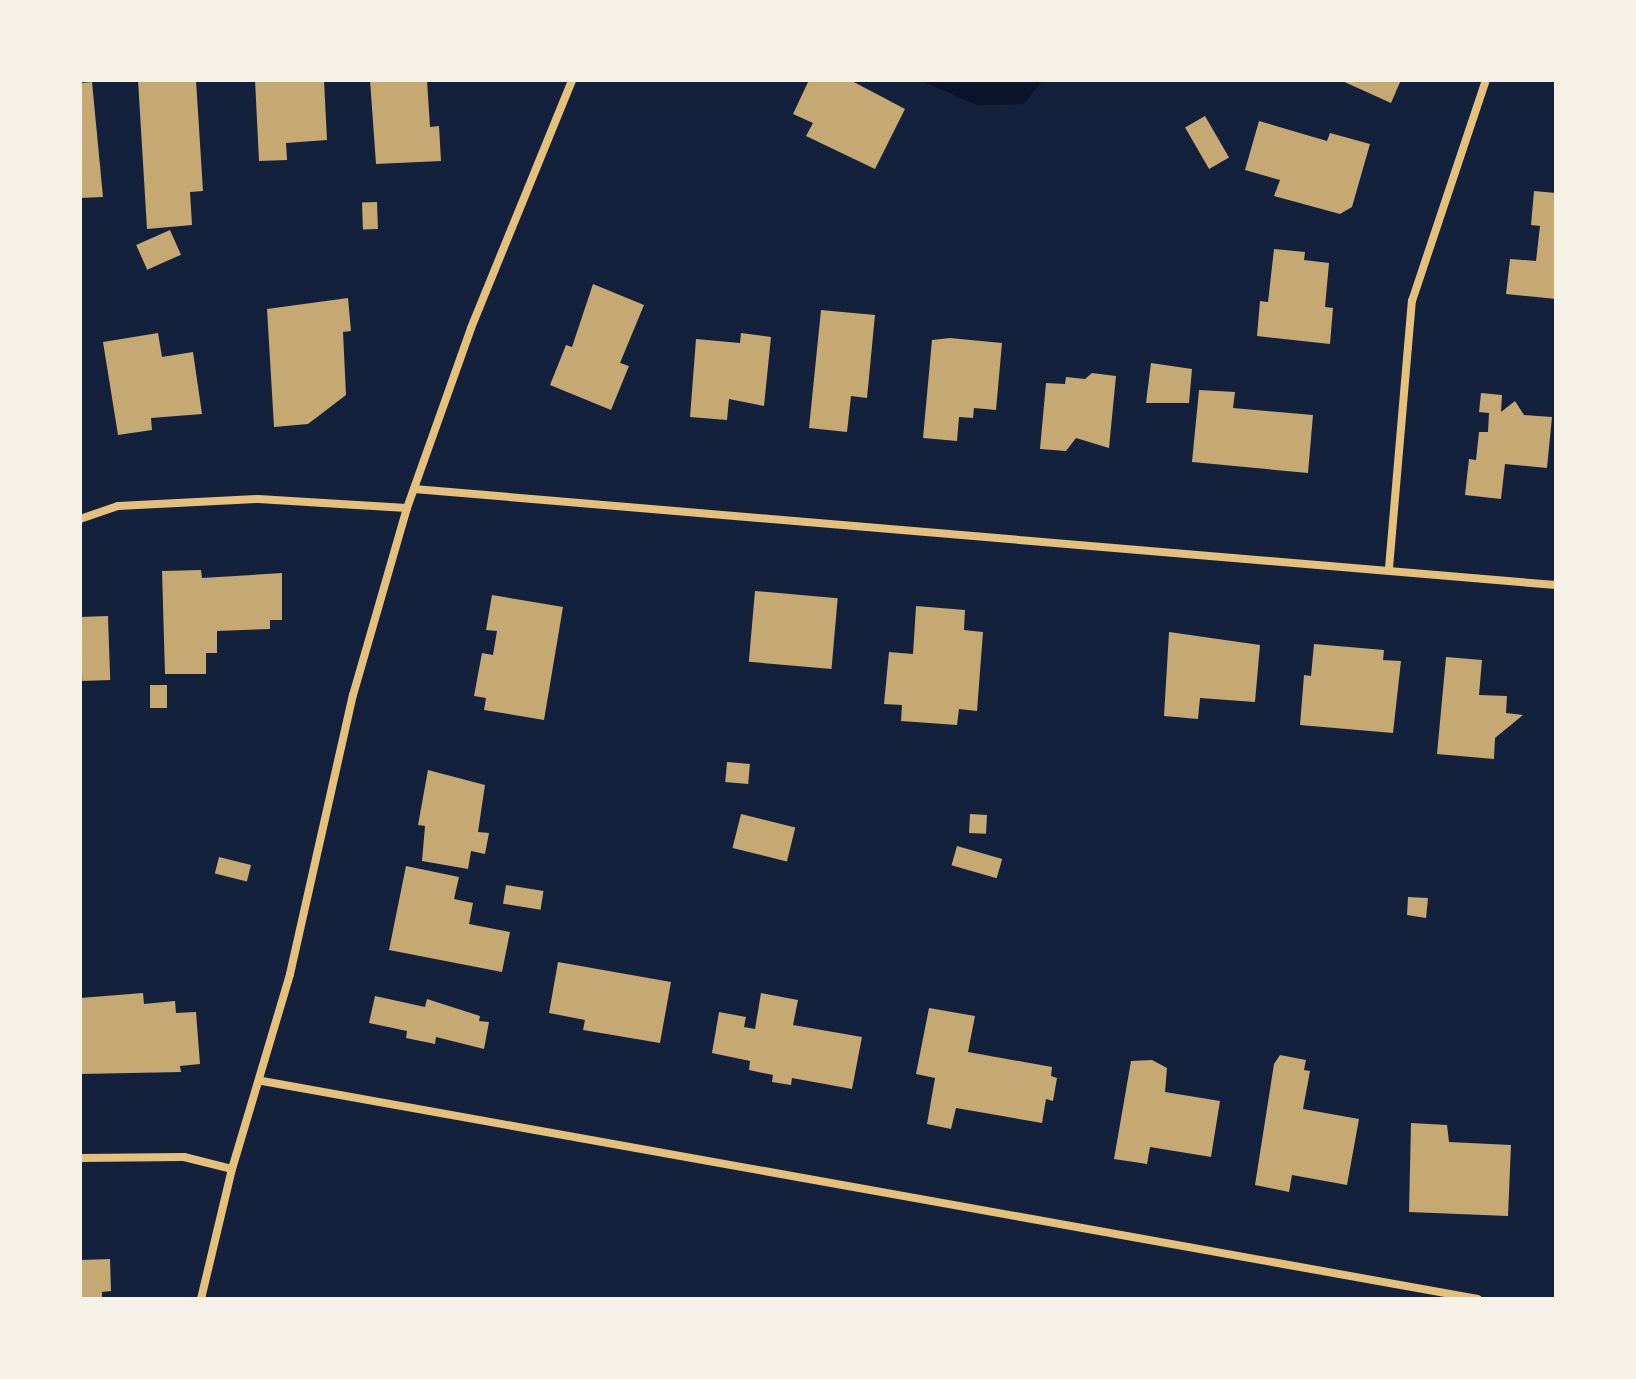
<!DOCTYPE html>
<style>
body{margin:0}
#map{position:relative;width:1636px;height:1379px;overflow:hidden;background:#14213d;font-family:"Roboto Condensed",sans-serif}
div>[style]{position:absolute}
.water>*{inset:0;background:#0b132b}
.building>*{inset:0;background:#c6a872;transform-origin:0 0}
.minor>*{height:8px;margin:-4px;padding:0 4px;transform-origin:4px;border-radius:4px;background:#e5c07b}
span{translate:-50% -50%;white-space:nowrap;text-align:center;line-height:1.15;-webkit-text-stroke:8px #f6f1e7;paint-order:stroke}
.frame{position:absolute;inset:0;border:82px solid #f6f1e7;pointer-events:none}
</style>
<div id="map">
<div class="water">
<i style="clip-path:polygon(919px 80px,1043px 80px,1024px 104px,977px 105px)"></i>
</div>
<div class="building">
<i style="clip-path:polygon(138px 80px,196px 80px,203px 191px,190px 192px,192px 225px,147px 229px)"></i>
<i style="clip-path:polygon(255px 80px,324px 80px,327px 140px,286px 143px,287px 160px,259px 161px)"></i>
<i style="clip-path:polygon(370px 80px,427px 80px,430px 127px,439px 126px,441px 161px,376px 164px)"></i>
<i style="clip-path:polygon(809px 80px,850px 80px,905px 109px,875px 169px,806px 136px,813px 123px,793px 114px)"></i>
<i style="clip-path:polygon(1340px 80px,1401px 80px,1391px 103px)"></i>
<i style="clip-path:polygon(92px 82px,103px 197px,80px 198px,80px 83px)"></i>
<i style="left:1205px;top:116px;width:48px;height:23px;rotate:60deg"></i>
<i style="clip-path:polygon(1259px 121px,1327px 141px,1330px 133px,1370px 144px,1352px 207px,1340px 214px,1274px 196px,1280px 180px,1245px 170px)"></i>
<i style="clip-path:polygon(1534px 191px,1556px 193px,1556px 299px,1506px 294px,1510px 259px,1536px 261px,1540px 226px,1531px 225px)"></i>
<i style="left:377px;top:202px;width:27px;height:15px;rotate:88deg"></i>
<i style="left:170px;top:230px;width:27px;height:37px;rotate:66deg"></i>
<i style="clip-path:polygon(1274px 249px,1305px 252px,1304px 260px,1329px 263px,1325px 307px,1333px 308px,1330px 344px,1257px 336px,1260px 301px,1268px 302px)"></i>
<i style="clip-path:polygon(593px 284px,644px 305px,620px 363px,629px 366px,611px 410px,550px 385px,566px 345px,572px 347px)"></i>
<i style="clip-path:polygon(348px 298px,351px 331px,343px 332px,346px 395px,308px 424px,274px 427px,267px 309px)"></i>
<i style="clip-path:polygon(821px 310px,875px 315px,867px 398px,851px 396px,847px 432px,809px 428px)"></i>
<i style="clip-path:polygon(158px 333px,162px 357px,193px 352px,202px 414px,151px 418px,152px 430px,118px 435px,103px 342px)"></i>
<i style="clip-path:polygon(741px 333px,771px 337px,764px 406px,729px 399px,727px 420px,690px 417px,696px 339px,740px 343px)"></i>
<i style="clip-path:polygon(950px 338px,1002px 343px,996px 410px,974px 408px,973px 418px,959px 417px,957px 441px,923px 438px,932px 340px)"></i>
<i style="clip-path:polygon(1151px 363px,1192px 369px,1189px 403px,1146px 403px)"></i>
<i style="clip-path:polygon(1092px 373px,1116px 376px,1109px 448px,1076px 438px,1066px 451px,1040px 449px,1046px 383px,1065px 384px,1066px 377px,1085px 379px)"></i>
<i style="clip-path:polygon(1199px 390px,1235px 392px,1233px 408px,1313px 415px,1308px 473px,1192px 462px)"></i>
<i style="clip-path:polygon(1481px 393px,1502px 395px,1501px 412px,1515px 401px,1524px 415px,1552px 417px,1547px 468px,1505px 464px,1501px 499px,1465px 495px,1469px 459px,1476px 460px,1479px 432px,1488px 432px,1489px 413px,1479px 412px)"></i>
<i style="clip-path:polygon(201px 570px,202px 578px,282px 573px,282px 620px,270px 620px,270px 629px,217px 631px,217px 653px,206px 653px,206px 674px,165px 674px,162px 571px)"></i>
<i style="left:755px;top:591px;width:83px;height:71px;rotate:5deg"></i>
<i style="clip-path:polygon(492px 595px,563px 607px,544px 720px,484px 710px,486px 698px,474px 696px,482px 653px,493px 655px,497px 631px,486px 630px)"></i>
<i style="clip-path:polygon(916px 606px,965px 610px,964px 630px,983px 632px,977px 711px,959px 709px,957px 725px,901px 721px,902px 705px,884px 704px,889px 652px,913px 654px)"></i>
<i style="left:108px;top:616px;width:64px;height:28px;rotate:88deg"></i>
<i style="clip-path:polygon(1169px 632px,1260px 645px,1255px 702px,1200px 698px,1198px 719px,1164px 716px)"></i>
<i style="clip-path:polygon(1314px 644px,1384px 650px,1383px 660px,1401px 661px,1393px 733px,1300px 725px,1304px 675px,1311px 676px)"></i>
<i style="clip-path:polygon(1446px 657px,1482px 660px,1479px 695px,1507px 696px,1506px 713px,1523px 715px,1495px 738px,1494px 759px,1437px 754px)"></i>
<i style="left:150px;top:685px;width:17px;height:23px"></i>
<i style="left:727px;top:762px;width:23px;height:20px;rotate:5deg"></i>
<i style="clip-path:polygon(428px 770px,485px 785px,478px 832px,489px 833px,485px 854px,471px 851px,468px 869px,422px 861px,425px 826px,418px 825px)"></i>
<i style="left:741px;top:814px;width:56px;height:35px;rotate:14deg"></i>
<i style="left:970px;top:814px;width:17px;height:19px;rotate:3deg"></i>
<i style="left:957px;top:846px;width:47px;height:20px;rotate:16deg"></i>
<i style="left:219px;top:857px;width:33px;height:17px;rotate:14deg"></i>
<i style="clip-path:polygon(406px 866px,459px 877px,454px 899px,473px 903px,469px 924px,510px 932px,502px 972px,389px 950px)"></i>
<i style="left:506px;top:885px;width:38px;height:19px;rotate:9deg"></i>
<i style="clip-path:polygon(1408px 897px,1428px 898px,1426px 918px,1407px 915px)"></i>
<i style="clip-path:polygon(558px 962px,671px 982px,660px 1043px,583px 1030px,585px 1020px,549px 1013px)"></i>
<i style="clip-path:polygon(143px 993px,144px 1004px,175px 1001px,176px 1013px,196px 1012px,200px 1064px,180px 1066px,181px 1072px,80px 1074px,80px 998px)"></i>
<i style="clip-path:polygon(761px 993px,798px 1000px,793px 1025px,862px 1037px,852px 1089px,792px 1078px,791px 1085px,772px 1082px,773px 1075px,749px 1070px,750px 1061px,712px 1053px,719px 1012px,746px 1017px,744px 1027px,755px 1029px)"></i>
<i style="clip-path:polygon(375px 996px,425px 1007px,427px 999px,480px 1016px,479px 1021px,489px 1022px,484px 1049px,436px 1037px,435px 1044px,406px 1038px,407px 1031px,369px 1023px)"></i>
<i style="clip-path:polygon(929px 1008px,975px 1016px,968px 1052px,1052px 1067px,1051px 1076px,1057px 1078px,1053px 1101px,1046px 1099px,1042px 1123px,956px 1108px,951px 1129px,927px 1124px,935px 1078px,916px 1074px)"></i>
<i style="clip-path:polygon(1280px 1055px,1306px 1060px,1304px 1070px,1310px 1071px,1303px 1109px,1359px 1119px,1347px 1185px,1292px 1175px,1289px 1192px,1255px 1185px,1274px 1064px)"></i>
<i style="clip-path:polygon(1152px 1060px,1167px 1068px,1165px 1092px,1220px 1101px,1211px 1157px,1150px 1147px,1147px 1164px,1114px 1159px,1131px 1061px)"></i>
<i style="clip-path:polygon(1411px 1123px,1447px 1125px,1449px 1142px,1511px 1145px,1508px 1216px,1409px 1212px)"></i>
<i style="clip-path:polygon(110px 1259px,111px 1291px,102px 1292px,102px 1299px,80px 1299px,80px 1260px)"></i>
</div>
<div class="minor">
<i style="left:414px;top:489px;width:1146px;rotate:4.81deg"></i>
<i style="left:80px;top:519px;width:40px;rotate:-18.9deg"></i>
<i style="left:118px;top:506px;width:140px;rotate:-2.9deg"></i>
<i style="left:258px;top:499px;width:149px;rotate:3.5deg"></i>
<i style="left:1389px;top:568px;width:268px;rotate:-85.1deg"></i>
<i style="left:1412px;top:301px;width:233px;rotate:-71.5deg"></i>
<i style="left:262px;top:1081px;width:1235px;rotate:10.16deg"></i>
<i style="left:80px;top:1158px;width:104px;rotate:-0.6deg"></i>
<i style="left:184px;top:1157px;width:49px;rotate:14deg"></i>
<i style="left:201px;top:1299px;width:134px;rotate:-76.6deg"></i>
<i style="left:232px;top:1169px;width:203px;rotate:-73.4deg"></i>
<i style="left:290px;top:974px;width:286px;rotate:-77.3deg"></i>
<i style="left:353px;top:695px;width:195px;rotate:-73.9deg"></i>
<i style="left:407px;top:508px;width:191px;rotate:-70.4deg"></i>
<i style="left:471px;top:328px;width:268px;rotate:-67.8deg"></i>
</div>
<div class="frame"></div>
</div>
